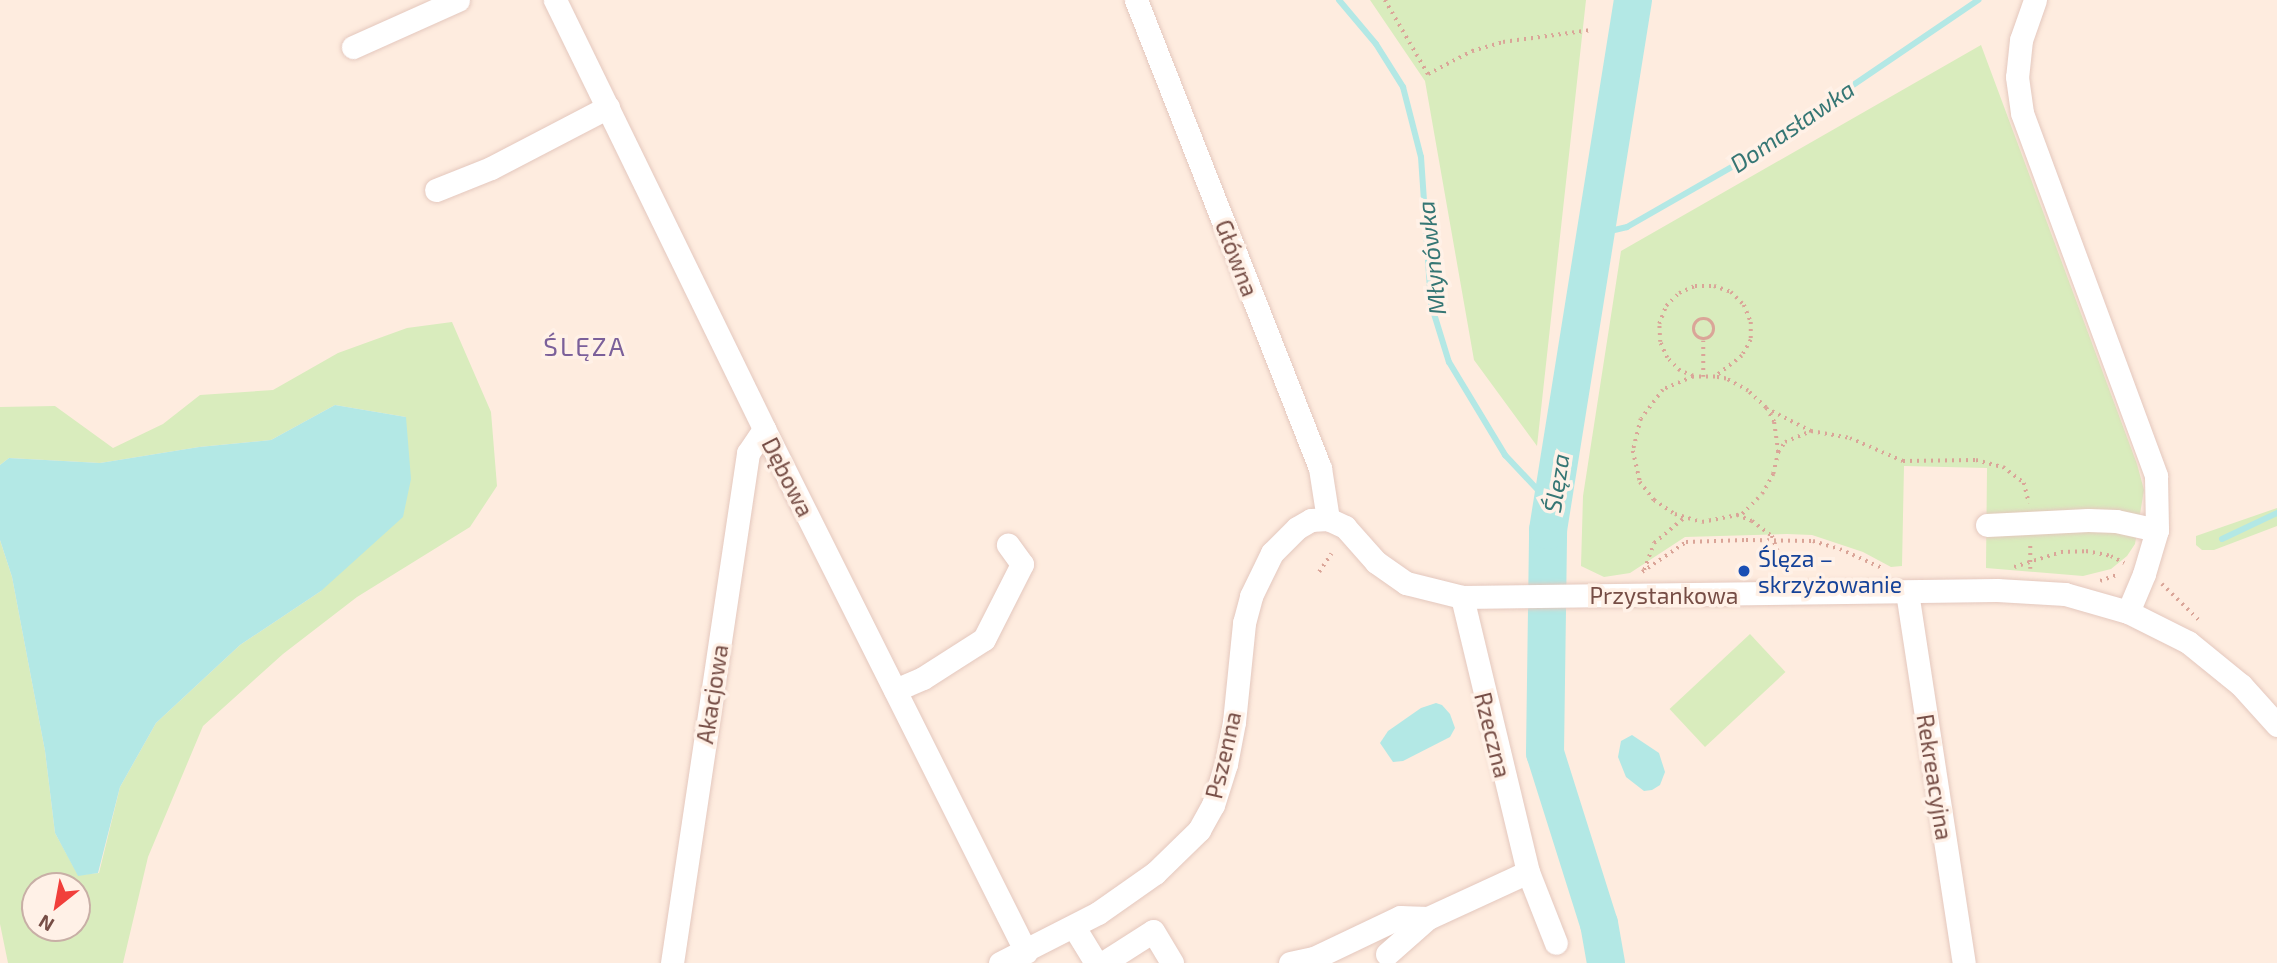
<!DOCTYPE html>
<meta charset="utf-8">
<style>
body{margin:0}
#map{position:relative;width:2277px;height:963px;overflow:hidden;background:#feecdf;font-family:"Exo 2",sans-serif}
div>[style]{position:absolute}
.green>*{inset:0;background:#d9ecbd;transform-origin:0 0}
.water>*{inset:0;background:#b3e8e5}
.stream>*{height:6px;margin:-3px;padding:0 3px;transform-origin:3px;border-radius:3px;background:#b3e8e5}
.river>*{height:38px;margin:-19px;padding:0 19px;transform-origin:19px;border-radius:19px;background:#b3e8e5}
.path>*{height:3.5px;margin-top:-1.75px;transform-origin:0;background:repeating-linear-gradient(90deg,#daa598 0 2px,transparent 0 7px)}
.path>.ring{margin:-1.75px;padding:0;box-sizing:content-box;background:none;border:3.5px solid #daa598;border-radius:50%}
.roads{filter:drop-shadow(0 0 2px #e4c8be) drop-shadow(0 0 2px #e4c8be)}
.minor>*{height:23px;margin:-11.5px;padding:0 11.5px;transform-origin:11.5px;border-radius:11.5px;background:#fff}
.dots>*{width:19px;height:19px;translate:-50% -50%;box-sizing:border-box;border:4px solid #fff1e7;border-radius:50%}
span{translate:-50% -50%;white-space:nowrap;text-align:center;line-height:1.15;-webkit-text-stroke:7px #fff1e7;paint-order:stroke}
.street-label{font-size:23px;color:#764d45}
.transit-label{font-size:23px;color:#164399}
.left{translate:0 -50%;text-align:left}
.water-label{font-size:24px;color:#357674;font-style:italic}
.quarter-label{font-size:26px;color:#7b609a;letter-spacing:2px}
.north{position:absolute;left:21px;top:872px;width:70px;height:70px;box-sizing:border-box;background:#fff1e7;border:2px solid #c8afa6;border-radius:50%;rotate:211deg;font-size:19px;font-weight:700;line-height:28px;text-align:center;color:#764d45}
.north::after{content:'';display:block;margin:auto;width:24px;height:32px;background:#f13f3b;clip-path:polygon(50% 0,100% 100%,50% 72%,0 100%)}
</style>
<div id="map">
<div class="green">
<i style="clip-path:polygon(1370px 0,1586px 0,1537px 446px,1474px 360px,1425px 81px)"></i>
<i style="clip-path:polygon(1981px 45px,2137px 464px,2144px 490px,2135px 544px,2127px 556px,2111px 569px,2083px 576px,1986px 568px,1987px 468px,1904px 466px,1902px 566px,1891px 567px,1863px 552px,1812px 535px,1787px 534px,1685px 537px,1630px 573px,1604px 577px,1581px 566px,1583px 496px,1621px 251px)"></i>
<i style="clip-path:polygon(evenodd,452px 322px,491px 412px,497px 486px,470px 527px,357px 597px,283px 654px,203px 726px,148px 857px,123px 963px,8px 963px,0 924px,0 540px,12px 577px,45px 751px,55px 833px,78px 875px,99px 873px,120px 787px,156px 723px,240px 645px,321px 591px,406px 417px,335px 405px,271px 440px,199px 447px,100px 463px,9px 458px,0 465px,0 407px,55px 406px,113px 448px,163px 424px,200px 395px,273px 390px,338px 353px,407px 328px,452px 322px,35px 886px,77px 886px,77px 928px,35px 928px,35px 886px)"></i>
<i style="clip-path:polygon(2277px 508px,2277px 526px,2214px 550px,2202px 550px,2196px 545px,2196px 536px)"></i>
<i style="left:1750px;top:634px;width:52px;height:110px;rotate:47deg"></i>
</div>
<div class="water">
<i style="clip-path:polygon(335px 405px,406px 417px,411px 479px,403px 517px,321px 591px,240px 645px,156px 723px,120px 787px,98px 873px,78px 876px,55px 833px,45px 751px,12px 577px,0 540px,0 465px,9px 458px,100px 463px,199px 447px,271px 440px)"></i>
<i style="clip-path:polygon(1436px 703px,1442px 705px,1450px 714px,1455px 728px,1450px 737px,1403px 761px,1393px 762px,1380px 743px,1388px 731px,1421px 708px)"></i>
<i style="clip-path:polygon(1632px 735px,1659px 753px,1665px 772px,1660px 785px,1652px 790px,1644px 791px,1626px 777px,1618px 757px,1621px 741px)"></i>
</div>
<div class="stream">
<i style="left:1339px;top:0;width:57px;rotate:49.9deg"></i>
<i style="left:1376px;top:44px;width:51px;rotate:57.9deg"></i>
<i style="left:1403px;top:87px;width:72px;rotate:75.6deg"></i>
<i style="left:1421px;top:157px;width:147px;rotate:86.1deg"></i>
<i style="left:1431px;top:304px;width:61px;rotate:72.8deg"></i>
<i style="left:1449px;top:362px;width:109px;rotate:58.9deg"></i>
<i style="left:1505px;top:455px;width:69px;rotate:46.8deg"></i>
<i style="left:1597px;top:234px;width:31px;rotate:-13deg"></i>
<i style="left:1627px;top:227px;width:127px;rotate:-29.8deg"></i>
<i style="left:1737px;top:164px;width:292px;rotate:-34.2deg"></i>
<i style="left:2222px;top:539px;width:61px;rotate:-25.3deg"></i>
</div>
<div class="river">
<i style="left:1606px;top:963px;width:40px;rotate:-100deg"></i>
<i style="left:1599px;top:924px;width:179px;rotate:-107.5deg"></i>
<i style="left:1545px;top:753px;width:223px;rotate:-89.2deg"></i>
<i style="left:1548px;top:530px;width:537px;rotate:-80.89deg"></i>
</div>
<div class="path">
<i style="left:1385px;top:0;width:86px;rotate:59.8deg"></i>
<i style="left:1428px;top:74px;width:50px;rotate:-27.6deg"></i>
<i style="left:1472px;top:51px;width:32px;rotate:-16deg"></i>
<i style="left:1503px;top:42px;width:89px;rotate:-7.8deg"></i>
<i class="ring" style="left:1694px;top:319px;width:16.5px;height:16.5px"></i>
<i style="left:1693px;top:376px;width:14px;rotate:-159deg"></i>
<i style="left:1680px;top:371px;width:18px;rotate:-135deg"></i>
<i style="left:1667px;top:358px;width:17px;rotate:-114deg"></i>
<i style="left:1660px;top:342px;width:18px;rotate:-93deg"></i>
<i style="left:1659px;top:324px;width:19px;rotate:-69deg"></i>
<i style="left:1666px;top:306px;width:18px;rotate:-45deg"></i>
<i style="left:1679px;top:293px;width:17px;rotate:-24deg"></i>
<i style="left:1695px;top:286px;width:19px"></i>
<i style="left:1714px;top:286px;width:18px;rotate:19deg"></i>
<i style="left:1731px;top:292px;width:18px;rotate:45deg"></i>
<i style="left:1744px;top:305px;width:18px;rotate:68deg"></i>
<i style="left:1751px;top:322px;width:18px;rotate:90deg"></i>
<i style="left:1751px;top:340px;width:18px;rotate:119deg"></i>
<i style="left:1742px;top:356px;width:33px;rotate:142deg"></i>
<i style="left:1703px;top:377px;width:36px;rotate:-90deg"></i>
<i style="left:1766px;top:408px;width:51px;rotate:27.1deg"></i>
<i style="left:1778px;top:452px;width:30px;rotate:-98deg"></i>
<i style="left:1774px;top:422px;width:16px;rotate:-120deg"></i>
<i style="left:1766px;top:408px;width:25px;rotate:-137deg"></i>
<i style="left:1748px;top:391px;width:25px;rotate:-151deg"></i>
<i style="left:1726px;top:379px;width:11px;rotate:-170deg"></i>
<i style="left:1715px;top:377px;width:22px;rotate:180deg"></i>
<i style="left:1693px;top:377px;width:33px;rotate:157deg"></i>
<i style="left:1663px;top:390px;width:36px;rotate:127deg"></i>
<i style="left:1641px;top:419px;width:33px;rotate:104deg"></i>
<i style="left:1633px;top:451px;width:32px;rotate:77deg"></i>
<i style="left:1640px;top:482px;width:23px;rotate:52deg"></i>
<i style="left:1654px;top:500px;width:25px;rotate:34deg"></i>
<i style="left:1675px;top:514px;width:28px;rotate:17deg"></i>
<i style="left:1702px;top:522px;width:41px;rotate:-11.3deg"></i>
<i style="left:1742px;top:514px;width:28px;rotate:-45deg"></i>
<i style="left:1762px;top:494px;width:23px;rotate:-61deg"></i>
<i style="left:1773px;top:474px;width:23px;rotate:-77deg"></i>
<i style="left:1778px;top:452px;width:12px;rotate:-55deg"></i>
<i style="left:1785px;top:442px;width:28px;rotate:-23deg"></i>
<i style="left:1811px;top:431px;width:40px;rotate:10deg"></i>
<i style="left:1850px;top:438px;width:58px;rotate:23.5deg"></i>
<i style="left:1903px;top:461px;width:73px;rotate:-0.8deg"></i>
<i style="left:1976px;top:460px;width:28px;rotate:15deg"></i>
<i style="left:2003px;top:467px;width:26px;rotate:37deg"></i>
<i style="left:2024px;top:483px;width:21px;rotate:76deg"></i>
<i style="left:1737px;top:515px;width:16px;rotate:22deg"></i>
<i style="left:1752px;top:521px;width:25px;rotate:37deg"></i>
<i style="left:1772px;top:536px;width:25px;rotate:69deg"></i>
<i style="left:1781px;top:559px;width:14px;rotate:86deg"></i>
<i style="left:2014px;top:567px;width:49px;rotate:-17.7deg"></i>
<i style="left:2061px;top:552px;width:25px;rotate:-2deg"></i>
<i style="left:2086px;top:551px;width:25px;rotate:11deg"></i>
<i style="left:2111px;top:556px;width:15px;rotate:28deg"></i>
<i style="left:2030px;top:569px;width:24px;rotate:-90deg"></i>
<i style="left:1644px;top:570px;width:29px;rotate:-70deg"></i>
<i style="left:1654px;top:543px;width:39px;rotate:-40deg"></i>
<i style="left:1319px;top:572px;width:22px;rotate:-56deg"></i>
<i style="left:1642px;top:572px;width:53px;rotate:-34.3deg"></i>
<i style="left:1686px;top:542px;width:60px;rotate:-1.9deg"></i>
<i style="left:1746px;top:540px;width:67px;rotate:0.9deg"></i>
<i style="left:1813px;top:541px;width:28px;rotate:17deg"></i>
<i style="left:1840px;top:549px;width:46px;rotate:24.3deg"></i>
<i style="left:2100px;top:581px;width:20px;rotate:-20deg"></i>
<i style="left:2162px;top:584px;width:54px;rotate:44.3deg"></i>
</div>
<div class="roads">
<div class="minor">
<i style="left:555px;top:0;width:477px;rotate:64deg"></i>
<i style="left:764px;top:429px;width:585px;rotate:63.39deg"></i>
<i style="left:1136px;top:0;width:503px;rotate:68.54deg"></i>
<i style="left:1320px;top:468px;width:52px;rotate:81.1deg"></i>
<i style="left:2035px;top:0;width:42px;rotate:109.3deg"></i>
<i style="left:2021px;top:40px;width:37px;rotate:96deg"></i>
<i style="left:2017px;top:77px;width:36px;rotate:82deg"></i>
<i style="left:2022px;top:113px;width:387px;rotate:69.7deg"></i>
<i style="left:2156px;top:476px;width:54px;rotate:88.9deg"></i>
<i style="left:2157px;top:530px;width:46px;rotate:106.5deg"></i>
<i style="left:2144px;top:574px;width:41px;rotate:112.8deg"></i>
<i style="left:353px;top:47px;width:115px;rotate:-24.1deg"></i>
<i style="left:436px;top:190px;width:59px;rotate:-21.8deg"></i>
<i style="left:491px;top:168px;width:132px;rotate:-27.5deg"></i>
<i style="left:1987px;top:525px;width:101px;rotate:-2.8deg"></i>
<i style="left:2088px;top:520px;width:28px;rotate:2deg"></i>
<i style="left:2116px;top:521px;width:42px;rotate:12.4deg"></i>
<i style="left:1907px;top:592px;width:375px;rotate:81.3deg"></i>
<i style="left:1462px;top:597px;width:283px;rotate:76.5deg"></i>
<i style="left:1528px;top:872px;width:76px;rotate:68.5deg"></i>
<i style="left:895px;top:690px;width:30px;rotate:-23deg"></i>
<i style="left:923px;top:678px;width:72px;rotate:-32.6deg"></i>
<i style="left:984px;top:639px;width:84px;rotate:-63.1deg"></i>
<i style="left:1022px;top:564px;width:24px;rotate:-126deg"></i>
<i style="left:1074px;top:927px;width:42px;rotate:58.6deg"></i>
<i style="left:1387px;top:954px;width:55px;rotate:-41.3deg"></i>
<i style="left:672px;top:963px;width:516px;rotate:-81.52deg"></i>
<i style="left:748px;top:453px;width:29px;rotate:-56deg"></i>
<i style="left:1000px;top:963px;width:110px;rotate:-27deg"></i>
<i style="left:1098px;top:913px;width:70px;rotate:-35.1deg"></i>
<i style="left:1155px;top:873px;width:62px;rotate:-44.3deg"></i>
<i style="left:1199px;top:830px;width:29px;rotate:-61deg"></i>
<i style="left:1213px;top:805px;width:43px;rotate:-72.4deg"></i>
<i style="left:1226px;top:764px;width:43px;rotate:-79.2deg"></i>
<i style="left:1234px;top:722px;width:100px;rotate:-84.2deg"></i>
<i style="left:1244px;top:623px;width:28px;rotate:-75deg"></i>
<i style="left:1251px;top:596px;width:48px;rotate:-64deg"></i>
<i style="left:1272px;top:553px;width:35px;rotate:-45deg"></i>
<i style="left:1297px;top:528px;width:16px;rotate:-30deg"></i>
<i style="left:1311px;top:520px;width:17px;rotate:-3deg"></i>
<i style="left:1328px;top:519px;width:19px;rotate:25deg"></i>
<i style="left:1345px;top:527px;width:47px;rotate:48.5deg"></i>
<i style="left:1376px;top:562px;width:37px;rotate:35deg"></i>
<i style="left:1406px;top:583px;width:58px;rotate:14deg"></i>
<i style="left:1462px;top:597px;width:535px;rotate:-0.75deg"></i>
<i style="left:1997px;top:590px;width:68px;rotate:3.4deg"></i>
<i style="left:2065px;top:594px;width:66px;rotate:15.9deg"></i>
<i style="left:2128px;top:612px;width:67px;rotate:26.6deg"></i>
<i style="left:2188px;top:642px;width:68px;rotate:39.1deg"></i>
<i style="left:2241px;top:685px;width:54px;rotate:48deg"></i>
<i style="left:1103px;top:963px;width:59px;rotate:-32.6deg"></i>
<i style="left:1153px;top:931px;width:37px;rotate:59deg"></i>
<i style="left:1290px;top:963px;width:25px;rotate:-12deg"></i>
<i style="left:1314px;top:958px;width:95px;rotate:-25.5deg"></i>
<i style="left:1400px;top:917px;width:28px;rotate:2deg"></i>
<i style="left:1428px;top:918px;width:110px;rotate:-24.7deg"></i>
</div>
</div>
<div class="dots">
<i style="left:1744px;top:571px;background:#1a4fb4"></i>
</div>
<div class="street-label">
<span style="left:1237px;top:258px;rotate:69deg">Główna</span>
<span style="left:788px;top:477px;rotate:63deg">Dębowa</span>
<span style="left:1664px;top:595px">Przystankowa</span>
<span style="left:712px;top:694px;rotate:-81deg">Akacjowa</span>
<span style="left:1493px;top:735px;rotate:76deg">Rzeczna</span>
<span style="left:1223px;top:755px;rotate:-77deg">Pszenna</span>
<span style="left:1935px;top:777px;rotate:81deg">Rekreacyjna</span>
</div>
<div class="transit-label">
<span class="left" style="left:1758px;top:571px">Ślęza –<br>skrzyżowanie</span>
</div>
<div class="water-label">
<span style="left:1792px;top:126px;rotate:-34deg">Domasławka</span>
<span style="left:1431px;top:258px;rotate:-96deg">Młynówka</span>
<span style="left:1556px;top:483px;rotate:-81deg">Ślęza</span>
</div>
<div class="quarter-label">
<span style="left:585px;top:346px">ŚLĘZA</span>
</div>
<div class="north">N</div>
</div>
